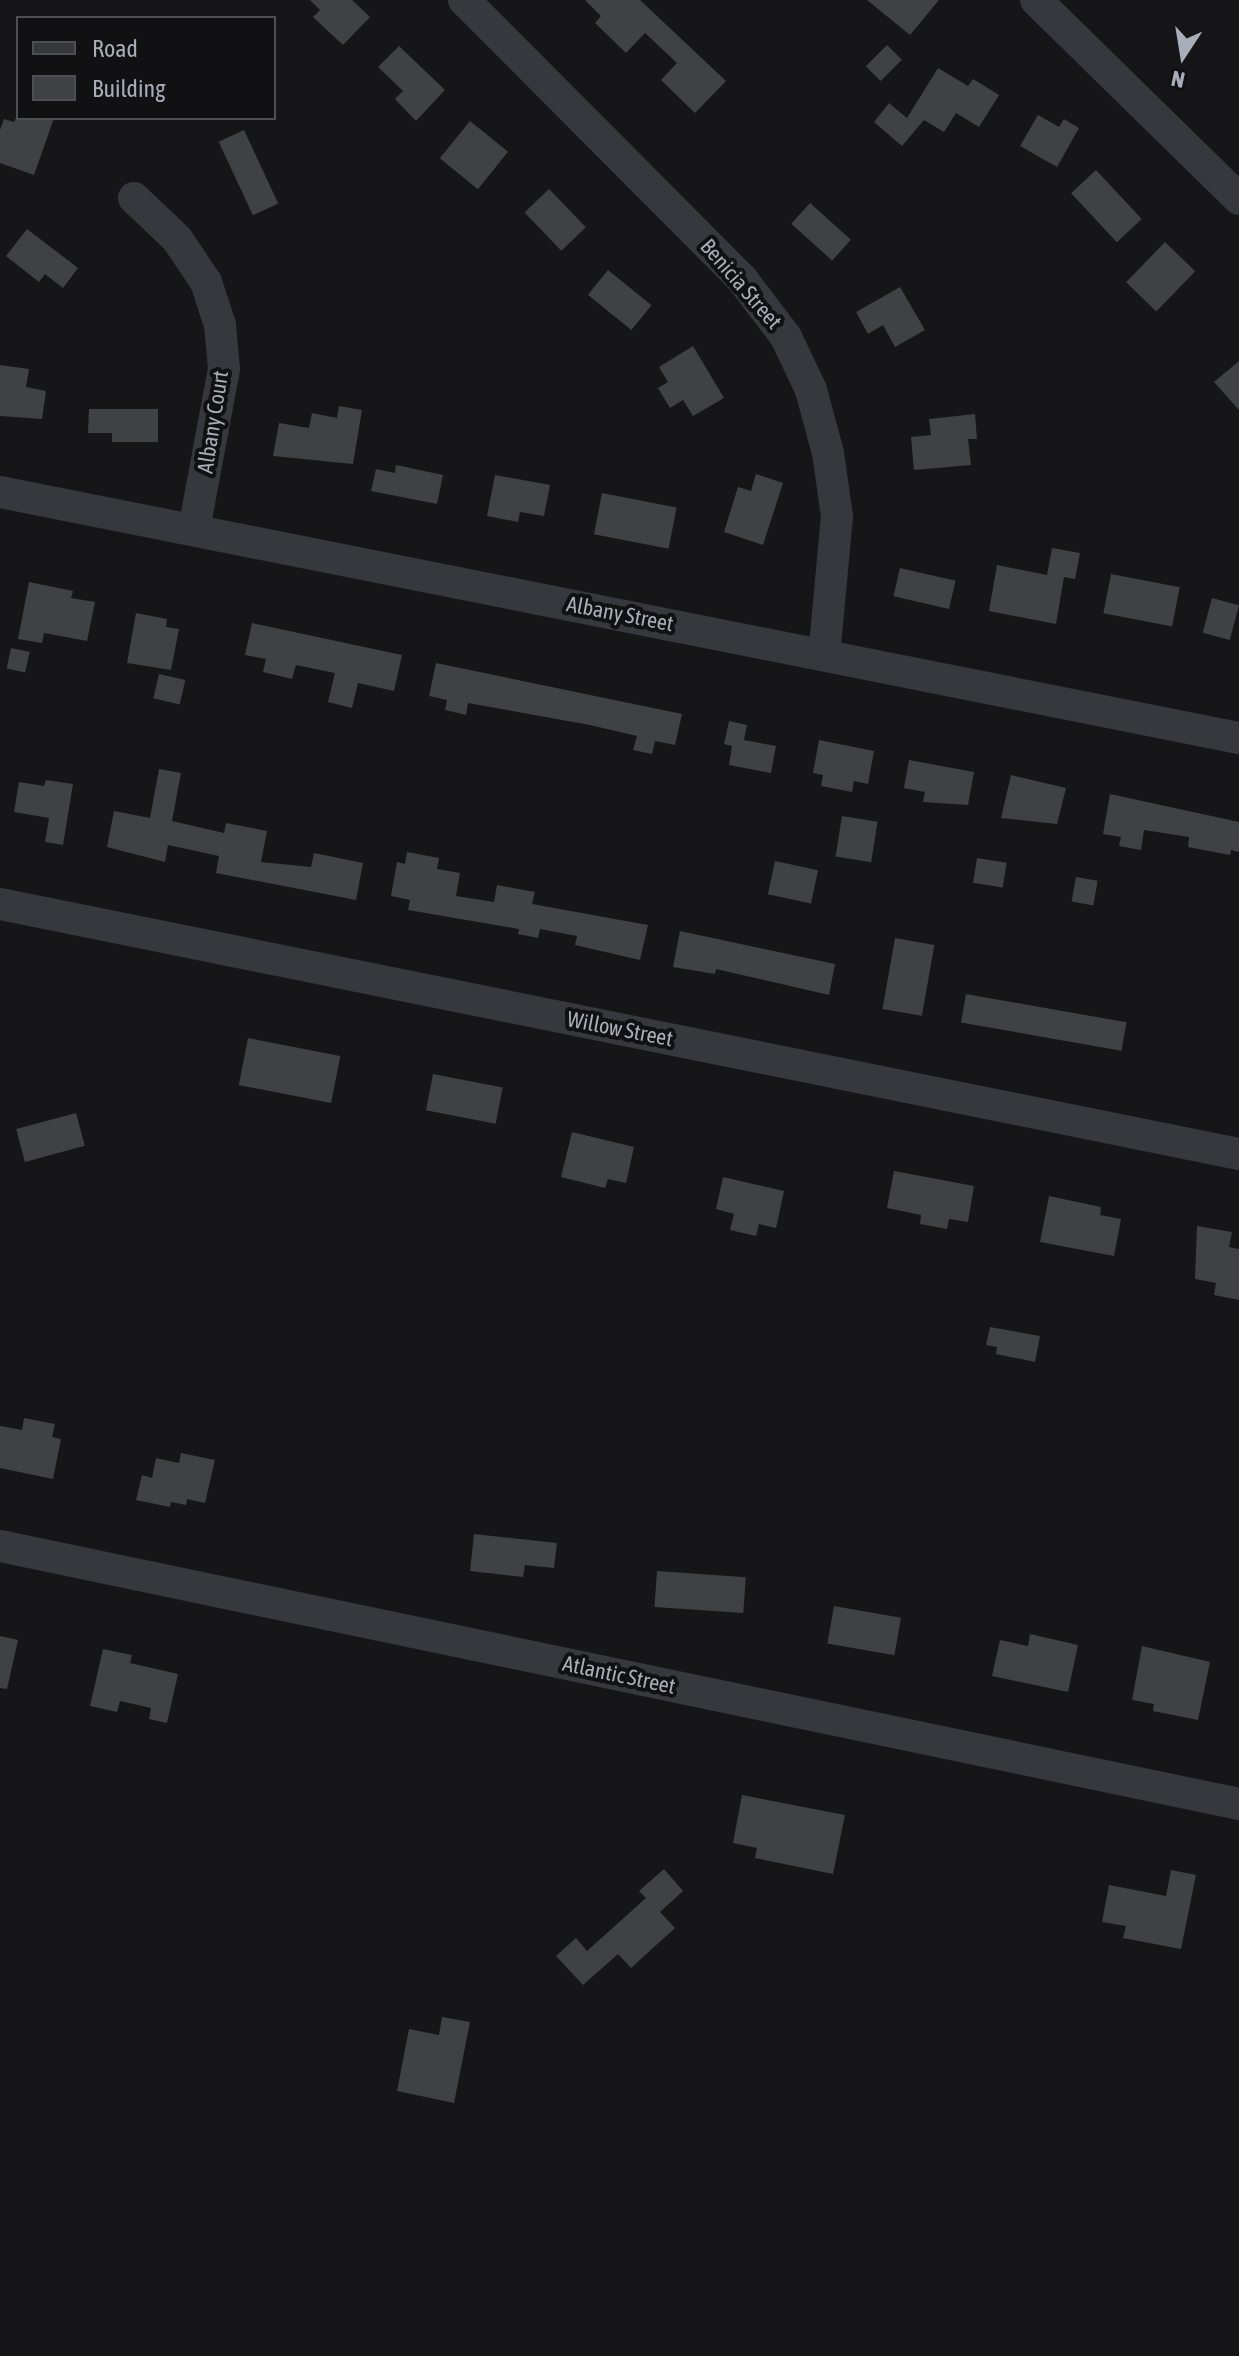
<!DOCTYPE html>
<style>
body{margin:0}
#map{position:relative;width:1239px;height:2356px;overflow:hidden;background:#161618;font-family:"Asap Condensed",sans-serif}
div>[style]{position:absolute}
.building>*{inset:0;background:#404145;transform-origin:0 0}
.minor>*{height:32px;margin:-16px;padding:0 16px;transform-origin:16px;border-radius:16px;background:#37383d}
span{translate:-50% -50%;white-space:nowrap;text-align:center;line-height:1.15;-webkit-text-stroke:8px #111113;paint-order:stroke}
.street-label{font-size:22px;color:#a8adb8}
.legend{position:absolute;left:16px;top:16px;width:260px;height:104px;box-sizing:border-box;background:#111113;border:2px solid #4d4f55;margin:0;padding:10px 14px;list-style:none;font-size:24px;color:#a8adb8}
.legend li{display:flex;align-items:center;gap:16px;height:40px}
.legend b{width:40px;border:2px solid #4d4f55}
.north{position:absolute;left:1143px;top:16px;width:80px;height:80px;-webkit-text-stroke:6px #111113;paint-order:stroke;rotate:192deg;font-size:22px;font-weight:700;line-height:32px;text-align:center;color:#a8adb8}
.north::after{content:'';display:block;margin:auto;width:28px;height:36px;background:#a8adb8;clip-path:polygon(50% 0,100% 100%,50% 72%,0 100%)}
</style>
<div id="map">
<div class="building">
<i style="clip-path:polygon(310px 0,352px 0,370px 17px,343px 45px,313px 17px,320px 10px)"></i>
<i style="clip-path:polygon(585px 0,640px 0,726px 81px,695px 113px,661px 80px,677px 63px,645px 33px,626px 53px,595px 23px,601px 16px)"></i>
<i style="clip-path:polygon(867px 0,939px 0,910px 35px)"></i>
<i style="left:887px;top:45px;width:21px;height:30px;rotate:45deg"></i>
<i style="clip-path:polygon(399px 46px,445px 90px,416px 121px,395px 99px,403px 91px,378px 67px)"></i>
<i style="clip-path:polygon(938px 68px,968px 86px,973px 79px,999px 95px,979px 127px,956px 113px,944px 132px,924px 120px,902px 146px,874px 122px,889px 103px,907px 118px)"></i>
<i style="clip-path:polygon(1038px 115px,1059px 127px,1064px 119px,1079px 128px,1057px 167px,1020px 146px)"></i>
<i style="clip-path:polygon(16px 118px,54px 118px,34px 175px,0 163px,0 130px,4px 119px,14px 122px)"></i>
<i style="left:470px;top:121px;width:49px;height:48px;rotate:39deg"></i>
<i style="left:244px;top:130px;width:81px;height:28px;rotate:65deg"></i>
<i style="left:1096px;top:170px;width:67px;height:34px;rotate:47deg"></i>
<i style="left:549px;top:189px;width:53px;height:34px;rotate:46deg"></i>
<i style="left:810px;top:203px;width:55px;height:28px;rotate:42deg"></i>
<i style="clip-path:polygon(27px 229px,78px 268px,63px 288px,45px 274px,39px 282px,6px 256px)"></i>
<i style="left:1165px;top:242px;width:42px;height:56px;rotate:44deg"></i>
<i style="left:608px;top:270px;width:56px;height:32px;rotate:39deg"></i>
<i style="clip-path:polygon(900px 287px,925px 330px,895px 347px,883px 325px,868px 334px,856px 312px)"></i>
<i style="clip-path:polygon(693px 346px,724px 398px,693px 416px,683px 400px,670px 408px,658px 388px,668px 382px,659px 367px)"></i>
<i style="clip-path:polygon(1239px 361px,1239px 410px,1214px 382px)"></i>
<i style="clip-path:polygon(0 365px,29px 369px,26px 387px,46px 391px,42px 419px,0 416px)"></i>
<i style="clip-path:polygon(339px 406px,362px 410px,353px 464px,273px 456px,279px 423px,309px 428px,312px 413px,337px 418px)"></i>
<i style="clip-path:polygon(89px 409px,158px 409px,158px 442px,112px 442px,112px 433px,88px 433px)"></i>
<i style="clip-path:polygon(975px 414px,977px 439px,968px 439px,971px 465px,914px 470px,911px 437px,931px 435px,929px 419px)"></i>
<i style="clip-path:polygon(396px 465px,443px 475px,437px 504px,371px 491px,376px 469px,395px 473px)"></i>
<i style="clip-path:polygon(756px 474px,783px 483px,763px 545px,724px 532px,738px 487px,751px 491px)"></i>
<i style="clip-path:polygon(495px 475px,550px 485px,544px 516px,520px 512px,518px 522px,487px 516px)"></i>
<i style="left:602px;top:493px;width:76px;height:42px;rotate:11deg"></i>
<i style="clip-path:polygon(1052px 548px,1080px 553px,1075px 579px,1064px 577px,1056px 624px,989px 611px,997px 565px,1047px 575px)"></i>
<i style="left:900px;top:568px;width:57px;height:29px;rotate:13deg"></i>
<i style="left:1111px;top:574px;width:70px;height:40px;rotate:11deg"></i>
<i style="clip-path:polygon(29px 582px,73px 591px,71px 598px,95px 602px,87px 641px,44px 633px,42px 643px,18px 639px)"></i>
<i style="left:1212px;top:598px;width:28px;height:36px;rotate:15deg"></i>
<i style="clip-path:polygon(136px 613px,167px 619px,166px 627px,179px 629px,171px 670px,127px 663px)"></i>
<i style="clip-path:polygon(252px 623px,402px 655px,394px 691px,358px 683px,352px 708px,328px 702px,335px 673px,296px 665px,292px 679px,263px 672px,266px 659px,245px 655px)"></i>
<i style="left:11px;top:648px;width:19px;height:21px;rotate:12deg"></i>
<i style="clip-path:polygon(436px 663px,682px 714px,675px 745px,655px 741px,652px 754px,633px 750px,637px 736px,590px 725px,468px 703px,466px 715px,445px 710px,447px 700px,429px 696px)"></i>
<i style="left:159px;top:674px;width:27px;height:25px;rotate:13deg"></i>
<i style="clip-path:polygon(729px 721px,747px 725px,744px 740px,776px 746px,771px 773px,729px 765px,732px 746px,724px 744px)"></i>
<i style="clip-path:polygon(819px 740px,874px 751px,868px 784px,854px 781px,852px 792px,821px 786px,823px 775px,813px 773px)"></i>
<i style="clip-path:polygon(909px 760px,974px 772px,968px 805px,923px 802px,925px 792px,904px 788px)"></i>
<i style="clip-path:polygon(159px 769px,181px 773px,172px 821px,224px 833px,226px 823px,267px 831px,261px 862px,311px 867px,314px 853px,363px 863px,356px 900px,216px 873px,219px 856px,168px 845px,165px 862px,107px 847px,114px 811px,150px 818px)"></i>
<i style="clip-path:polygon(1011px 775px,1066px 788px,1057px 824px,1001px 818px)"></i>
<i style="clip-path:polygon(46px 780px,73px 784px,63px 845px,45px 842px,49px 818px,14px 812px,19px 782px,44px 786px)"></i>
<i style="clip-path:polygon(1110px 794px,1239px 822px,1239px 852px,1231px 850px,1230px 855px,1188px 847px,1189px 837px,1144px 830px,1141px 850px,1119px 846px,1121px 837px,1103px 834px)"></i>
<i style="left:842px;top:816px;width:36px;height:41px;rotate:9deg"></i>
<i style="clip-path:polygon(407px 852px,439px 858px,437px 869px,460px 873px,456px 896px,494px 902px,497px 885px,535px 892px,532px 904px,648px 925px,640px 960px,575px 945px,577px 936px,540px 929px,538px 938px,518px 934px,519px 929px,408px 910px,410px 900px,391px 896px,397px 862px,405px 864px)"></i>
<i style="left:977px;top:858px;width:30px;height:25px;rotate:9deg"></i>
<i style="left:775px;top:861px;width:44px;height:34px;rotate:12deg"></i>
<i style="left:1076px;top:877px;width:22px;height:25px;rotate:10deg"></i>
<i style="clip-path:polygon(680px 931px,835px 964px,829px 995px,716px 969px,715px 974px,673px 967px)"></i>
<i style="left:895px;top:938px;width:40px;height:72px;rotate:10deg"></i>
<i style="left:966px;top:994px;width:163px;height:29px;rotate:10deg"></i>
<i style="left:248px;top:1038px;width:94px;height:48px;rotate:11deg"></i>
<i style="left:433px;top:1074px;width:71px;height:37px;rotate:11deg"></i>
<i style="left:76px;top:1113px;width:34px;height:62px;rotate:75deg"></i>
<i style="clip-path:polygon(572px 1132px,634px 1147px,626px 1183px,608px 1179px,605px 1188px,561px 1177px)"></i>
<i style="clip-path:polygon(894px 1171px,974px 1186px,968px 1222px,949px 1219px,947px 1229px,920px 1224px,921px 1215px,887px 1208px)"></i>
<i style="clip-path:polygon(723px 1177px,784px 1191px,776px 1228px,759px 1224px,756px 1236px,730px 1230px,734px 1214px,716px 1209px)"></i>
<i style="clip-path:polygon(1049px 1196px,1101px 1207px,1100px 1215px,1121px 1219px,1114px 1256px,1040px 1242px)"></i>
<i style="clip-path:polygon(1197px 1226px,1232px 1232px,1229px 1247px,1239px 1249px,1239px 1300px,1214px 1295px,1216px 1283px,1195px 1279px)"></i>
<i style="clip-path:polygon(990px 1327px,1040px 1336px,1035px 1362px,996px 1354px,997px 1347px,986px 1345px)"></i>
<i style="clip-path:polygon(24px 1418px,55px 1424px,52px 1437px,61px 1439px,53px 1479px,0 1468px,0 1426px,22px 1430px)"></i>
<i style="clip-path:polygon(181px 1453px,215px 1460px,205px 1503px,187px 1499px,186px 1505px,171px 1502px,170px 1507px,136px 1500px,142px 1475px,152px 1478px,156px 1458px,179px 1463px)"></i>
<i style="clip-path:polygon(474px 1534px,557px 1543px,554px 1568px,525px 1565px,523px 1577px,470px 1571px)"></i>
<i style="left:657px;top:1571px;width:89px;height:36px;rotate:4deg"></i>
<i style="left:834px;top:1606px;width:68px;height:38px;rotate:10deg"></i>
<i style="clip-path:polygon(1030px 1634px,1078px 1645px,1068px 1692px,992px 1676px,1000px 1640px,1028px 1646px)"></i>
<i style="clip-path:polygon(0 1636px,18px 1640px,7px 1689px,0 1688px)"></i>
<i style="clip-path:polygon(1142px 1646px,1210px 1662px,1198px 1720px,1153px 1711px,1154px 1704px,1132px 1700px)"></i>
<i style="clip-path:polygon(103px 1649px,132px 1655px,130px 1663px,178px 1674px,167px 1723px,149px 1719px,151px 1708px,120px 1701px,117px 1712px,90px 1706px)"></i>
<i style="clip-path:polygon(742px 1795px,845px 1815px,833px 1874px,755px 1858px,757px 1848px,733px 1843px)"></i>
<i style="clip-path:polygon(664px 1869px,683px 1891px,660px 1912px,675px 1928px,631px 1968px,618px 1954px,583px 1985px,556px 1956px,576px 1938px,587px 1951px,646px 1898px,639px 1891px)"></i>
<i style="clip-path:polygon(1171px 1870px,1196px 1875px,1181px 1949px,1123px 1938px,1126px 1926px,1102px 1922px,1109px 1885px,1166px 1896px)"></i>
<i style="clip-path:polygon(442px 2017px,470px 2022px,454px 2103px,397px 2091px,409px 2029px,439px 2035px)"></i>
</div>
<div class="minor">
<i style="left:464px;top:0;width:394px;rotate:45.1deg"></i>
<i style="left:742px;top:279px;width:73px;rotate:52.8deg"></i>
<i style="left:786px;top:337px;width:59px;rotate:64.7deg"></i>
<i style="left:811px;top:390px;width:65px;rotate:74.9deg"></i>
<i style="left:828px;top:453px;width:64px;rotate:81.9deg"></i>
<i style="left:837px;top:516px;width:140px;rotate:95.3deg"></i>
<i style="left:1036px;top:0;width:284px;rotate:44.4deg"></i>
<i style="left:134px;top:198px;width:59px;rotate:43.6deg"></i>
<i style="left:177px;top:239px;width:52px;rotate:56deg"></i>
<i style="left:206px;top:282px;width:45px;rotate:72deg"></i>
<i style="left:220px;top:325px;width:44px;rotate:84.8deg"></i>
<i style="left:224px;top:369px;width:164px;rotate:100.6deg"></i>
<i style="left:0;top:492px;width:1263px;rotate:11.23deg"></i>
<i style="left:0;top:904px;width:1264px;rotate:11.41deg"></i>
<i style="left:0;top:1546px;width:1266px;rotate:11.76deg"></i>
</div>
<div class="street-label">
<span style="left:741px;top:284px;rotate:49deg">Benicia Street</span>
<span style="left:213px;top:422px;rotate:-81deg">Albany Court</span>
<span style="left:620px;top:614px;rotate:11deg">Albany Street</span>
<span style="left:620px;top:1029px;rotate:11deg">Willow Street</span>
<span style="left:619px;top:1675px;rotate:12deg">Atlantic Street</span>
</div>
<ul class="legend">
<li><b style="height:10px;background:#37383d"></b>Road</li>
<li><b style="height:22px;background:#404145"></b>Building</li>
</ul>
<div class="north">N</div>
</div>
